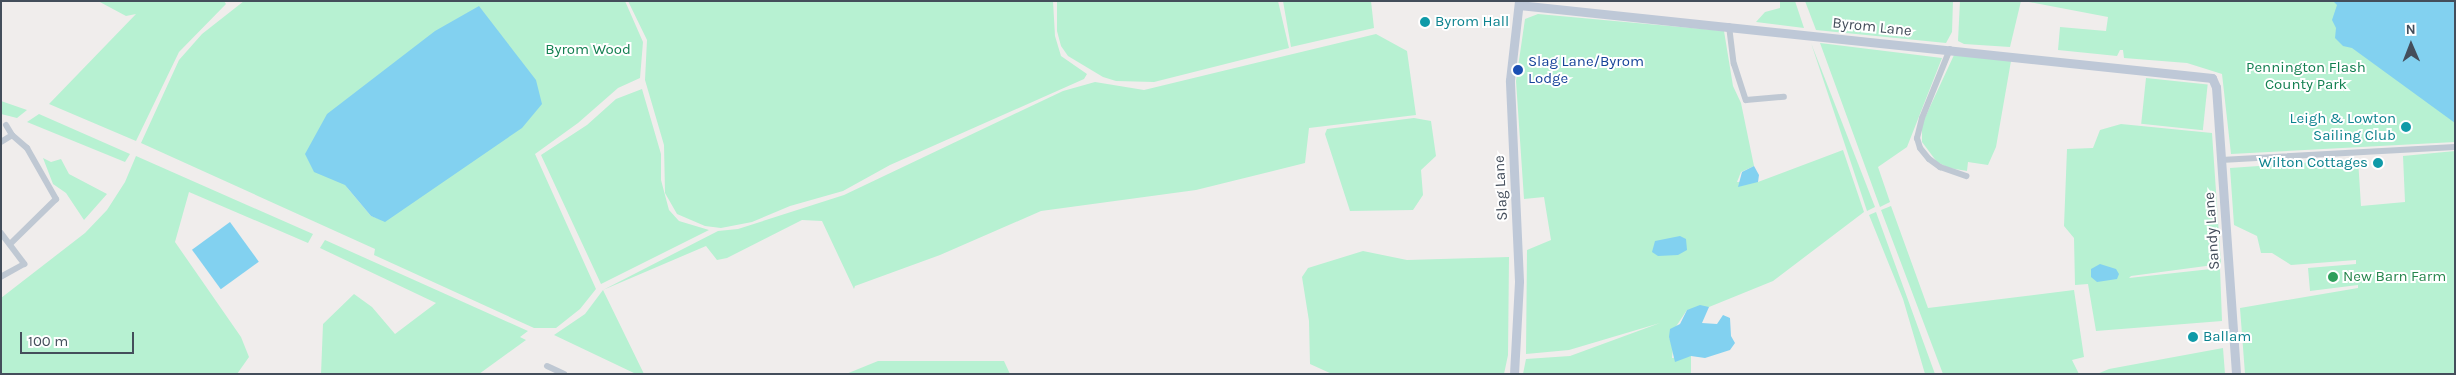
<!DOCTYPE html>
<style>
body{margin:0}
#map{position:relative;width:2456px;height:375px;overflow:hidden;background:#f0edec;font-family:Karla,sans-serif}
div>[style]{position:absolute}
.green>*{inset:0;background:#b7f1d2;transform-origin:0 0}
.water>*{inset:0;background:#82d1f0;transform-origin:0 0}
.street>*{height:6px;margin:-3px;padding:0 3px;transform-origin:3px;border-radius:3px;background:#bfc8d3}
.secondary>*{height:9px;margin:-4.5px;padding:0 4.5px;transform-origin:4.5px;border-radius:4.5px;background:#bec8d7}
.dots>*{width:14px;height:14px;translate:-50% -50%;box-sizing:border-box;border:2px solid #fff;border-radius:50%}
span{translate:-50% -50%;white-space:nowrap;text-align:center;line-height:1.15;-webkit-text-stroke:4px #fff;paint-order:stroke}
.culture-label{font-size:15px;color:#0d838f}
.left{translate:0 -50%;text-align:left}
.right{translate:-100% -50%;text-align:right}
.street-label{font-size:15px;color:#444e5b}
.park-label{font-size:15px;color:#127f50}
.transit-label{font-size:15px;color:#164399}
.leisure-label{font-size:15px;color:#27864d}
.frame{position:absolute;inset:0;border:2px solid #444e5b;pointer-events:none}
.north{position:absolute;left:2386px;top:20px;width:50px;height:50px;-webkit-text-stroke:4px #fff;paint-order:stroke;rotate:359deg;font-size:14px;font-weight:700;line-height:20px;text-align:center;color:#444e5b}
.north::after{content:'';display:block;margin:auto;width:18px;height:22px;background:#444e5b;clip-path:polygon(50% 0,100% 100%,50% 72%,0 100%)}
.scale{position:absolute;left:20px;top:332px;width:114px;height:22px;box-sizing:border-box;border:2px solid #444e5b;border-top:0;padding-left:6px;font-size:15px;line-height:18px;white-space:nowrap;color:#444e5b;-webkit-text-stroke:4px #fff;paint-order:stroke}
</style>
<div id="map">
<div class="green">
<i style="clip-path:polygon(98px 1px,224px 1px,226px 4px,179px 52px,136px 141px,49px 104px,136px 14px,126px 16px)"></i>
<i style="clip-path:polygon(evenodd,244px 1px,625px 1px,643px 42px,640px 78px,618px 88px,578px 123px,535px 154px,596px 289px,580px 309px,556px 328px,534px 328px,374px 255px,375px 249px,141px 143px,179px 60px,202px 34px,244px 1px,345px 185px,385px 221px,371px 216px,345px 185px)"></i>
<i style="clip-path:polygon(628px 1px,1053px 1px,1055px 36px,1061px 56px,1087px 74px,1084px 79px,890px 165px,843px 191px,790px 206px,752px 222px,721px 228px,705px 226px,677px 214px,665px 193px,664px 145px,645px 80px,647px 40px)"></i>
<i style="clip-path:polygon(1057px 1px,1278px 1px,1289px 48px,1154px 82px,1116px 81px,1103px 77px,1068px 56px,1061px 46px,1057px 31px)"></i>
<i style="clip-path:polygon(1283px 1px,1371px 1px,1374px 28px,1291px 47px)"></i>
<i style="clip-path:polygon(1780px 1px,1795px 1px,1804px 28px,1756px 22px,1765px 12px,1780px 8px)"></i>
<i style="clip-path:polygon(1805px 1px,1953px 1px,1952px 32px,1946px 43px,1816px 30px)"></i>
<i style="clip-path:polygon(1960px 1px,2021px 1px,2010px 47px,1964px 44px,1958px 41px)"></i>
<i style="clip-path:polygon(2024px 1px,2455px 1px,2455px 142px,2231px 154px,2222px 74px,2187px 63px,2124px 58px,2123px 50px,2120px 50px,2117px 56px,2058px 50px,2060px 27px,2106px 31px,2108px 17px)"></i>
<i style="clip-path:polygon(1538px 14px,1724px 31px,1733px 86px,1741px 103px,1754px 166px,1741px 172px,1737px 182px,1758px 182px,1843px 150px,1864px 212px,1773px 281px,1709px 307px,1687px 310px,1669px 337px,1673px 347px,1672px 358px,1691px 356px,1691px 374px,1523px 374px,1526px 359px,1570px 356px,1660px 323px,1569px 350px,1526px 354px,1527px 250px,1551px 240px,1544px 197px,1524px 199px,1516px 81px,1525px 19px)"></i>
<i style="clip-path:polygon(1376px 34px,1407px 51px,1416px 115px,1309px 128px,1305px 163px,1196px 190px,1041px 211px,940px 255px,855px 286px,854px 289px,822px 221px,802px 220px,727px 258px,717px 260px,706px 246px,603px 290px,644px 374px,636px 374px,554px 335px,585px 314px,603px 290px,718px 231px,738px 229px,844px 195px,1063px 91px,1095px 82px,1144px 90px)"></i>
<i style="clip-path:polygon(1811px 43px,1875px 207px,1867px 211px)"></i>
<i style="clip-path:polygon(1820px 43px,1942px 58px,1907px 147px,1878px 167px,1890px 202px,1880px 207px)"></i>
<i style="clip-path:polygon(1954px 55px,2011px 61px,1996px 147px,1988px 165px,1968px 162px,1967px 171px,1949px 168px,1937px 162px,1922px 142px,1922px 124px)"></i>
<i style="left:2146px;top:78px;width:62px;height:46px;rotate:6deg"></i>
<i style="clip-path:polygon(642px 89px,661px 154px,661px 180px,669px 210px,679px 221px,709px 230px,601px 284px,541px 155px,587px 125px,616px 99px)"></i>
<i style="clip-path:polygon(1px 101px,27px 110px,17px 118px,1px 114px)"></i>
<i style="clip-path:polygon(39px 114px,130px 154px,125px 162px,27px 122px)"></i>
<i style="clip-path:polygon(1414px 118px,1431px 121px,1436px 156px,1421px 170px,1423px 195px,1413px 210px,1350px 211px,1325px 134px,1327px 129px)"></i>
<i style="clip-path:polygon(2121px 124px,2212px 133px,2221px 264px,2131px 276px,2129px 278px,2220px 268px,2222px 321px,2096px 331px,2088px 284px,2075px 285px,2074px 238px,2064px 226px,2067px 149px,2093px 148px,2100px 130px)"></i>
<i style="clip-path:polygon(2455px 151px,2455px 374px,2245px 374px,2240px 308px,2358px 288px,2358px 285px,2310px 291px,2308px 268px,2356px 264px,2356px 260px,2291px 265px,2272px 253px,2261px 253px,2257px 236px,2234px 225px,2230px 168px,2358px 159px,2361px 206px,2405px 202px,2403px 156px)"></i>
<i style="clip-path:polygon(136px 156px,313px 234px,308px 243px,189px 192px,175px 242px,241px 337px,249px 357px,237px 374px,1px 374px,1px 298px,85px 233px,107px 210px,125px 182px)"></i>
<i style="clip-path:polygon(43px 158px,51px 162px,61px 159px,69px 174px,107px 194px,84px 220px,66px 193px,53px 184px)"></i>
<i style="clip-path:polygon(1891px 206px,1928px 308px,2074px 290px,2084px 357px,2072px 360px,2079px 374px,1943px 374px,1881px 210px)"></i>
<i style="clip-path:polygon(1876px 212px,1935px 374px,1925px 374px,1903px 299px,1869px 215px)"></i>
<i style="clip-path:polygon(325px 240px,528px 331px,520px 337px,526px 340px,479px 374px,321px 374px,323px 324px,354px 294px,372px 307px,395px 334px,436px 303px,320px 248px)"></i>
<i style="clip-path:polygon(1363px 251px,1407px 260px,1509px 257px,1508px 355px,1504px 374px,1332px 374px,1310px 364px,1309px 321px,1302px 277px,1308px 268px)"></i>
<i style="clip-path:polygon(2223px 348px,2225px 374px,2097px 374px,2109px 369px)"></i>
<i style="clip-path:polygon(878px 361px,1004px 361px,1010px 374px,846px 374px)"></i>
</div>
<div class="water">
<i style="clip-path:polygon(2333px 1px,2455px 1px,2455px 123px,2352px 48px,2343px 46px,2335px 38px,2336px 28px,2332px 20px,2337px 5px)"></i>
<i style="clip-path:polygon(479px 6px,536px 80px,542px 104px,522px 128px,385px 222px,371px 216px,345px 185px,314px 172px,305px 154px,327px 114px,435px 31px)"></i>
<i style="clip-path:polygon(1754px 166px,1759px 175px,1758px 182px,1738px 187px,1742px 172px)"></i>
<i style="left:230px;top:222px;width:49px;height:47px;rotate:54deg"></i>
<i style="clip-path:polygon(1680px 236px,1686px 239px,1687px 250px,1678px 255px,1658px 256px,1652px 252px,1655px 241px)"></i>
<i style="clip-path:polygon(2100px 264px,2116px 269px,2119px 274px,2117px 279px,2097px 282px,2091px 277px,2091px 269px)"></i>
<i style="clip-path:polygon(1700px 305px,1709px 307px,1702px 323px,1717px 324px,1723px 315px,1730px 318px,1731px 336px,1735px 343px,1730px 350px,1705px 358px,1691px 356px,1675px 362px,1669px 337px,1670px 329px,1680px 324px,1687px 310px)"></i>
</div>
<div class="street">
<i style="left:1729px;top:26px;width:38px;rotate:83deg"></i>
<i style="left:1734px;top:64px;width:38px;rotate:72deg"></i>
<i style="left:1746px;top:100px;width:38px;rotate:-5deg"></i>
<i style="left:1950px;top:49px;width:74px;rotate:112.1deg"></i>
<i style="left:1922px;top:118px;width:21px;rotate:104deg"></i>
<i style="left:1917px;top:138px;width:10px;rotate:73deg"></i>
<i style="left:1920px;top:148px;width:14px;rotate:51deg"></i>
<i style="left:1929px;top:159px;width:14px;rotate:36deg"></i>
<i style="left:1940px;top:167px;width:28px;rotate:19deg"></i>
<i style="left:6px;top:125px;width:12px;rotate:59deg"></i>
<i style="left:1px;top:142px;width:13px;rotate:-32deg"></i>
<i style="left:12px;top:135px;width:20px;rotate:41deg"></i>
<i style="left:27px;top:148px;width:59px;rotate:60.4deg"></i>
<i style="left:56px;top:199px;width:63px;rotate:135.6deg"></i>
<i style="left:2221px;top:160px;width:234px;rotate:-3.2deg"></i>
<i style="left:1px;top:233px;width:39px;rotate:53deg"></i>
<i style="left:24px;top:264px;width:26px;rotate:151deg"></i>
<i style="left:547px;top:366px;width:19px;rotate:25deg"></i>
</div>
<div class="secondary">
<i style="left:1519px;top:5px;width:697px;rotate:6.01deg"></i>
<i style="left:2212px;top:78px;width:10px;rotate:66deg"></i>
<i style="left:2216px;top:87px;width:288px;rotate:86deg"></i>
<i style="left:1514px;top:374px;width:93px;rotate:-86.9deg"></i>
<i style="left:1519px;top:281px;width:201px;rotate:-92.6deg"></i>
<i style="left:1510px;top:80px;width:80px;rotate:-83.5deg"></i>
</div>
<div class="dots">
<i style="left:1425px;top:22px;background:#0f9aa8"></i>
<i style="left:1518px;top:70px;background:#1a4fb4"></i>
<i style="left:2406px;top:127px;background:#0f9aa8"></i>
<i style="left:2378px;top:163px;background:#0f9aa8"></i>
<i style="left:2333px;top:277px;background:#2e9e5b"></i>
<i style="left:2193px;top:337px;background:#0f9aa8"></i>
</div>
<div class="culture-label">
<span class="left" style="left:1435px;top:22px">Byrom Hall</span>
<span class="right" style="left:2396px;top:127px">Leigh &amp; Lowton<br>Sailing Club</span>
<span class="right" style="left:2368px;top:163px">Wilton Cottages</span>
<span class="left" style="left:2203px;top:337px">Ballam</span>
</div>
<div class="street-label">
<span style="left:1872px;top:27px;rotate:6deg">Byrom Lane</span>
<span style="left:1501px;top:188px;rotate:-93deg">Slag Lane</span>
<span style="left:2212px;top:231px;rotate:-94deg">Sandy Lane</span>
</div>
<div class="park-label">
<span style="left:588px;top:50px">Byrom Wood</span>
<span style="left:2306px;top:76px">Pennington Flash<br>County Park</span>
</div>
<div class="transit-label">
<span class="left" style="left:1528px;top:70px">Slag Lane/Byrom<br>Lodge</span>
</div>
<div class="leisure-label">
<span class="left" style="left:2343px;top:277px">New Barn Farm</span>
</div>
<div class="frame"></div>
<div class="north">N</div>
<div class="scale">100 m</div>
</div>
